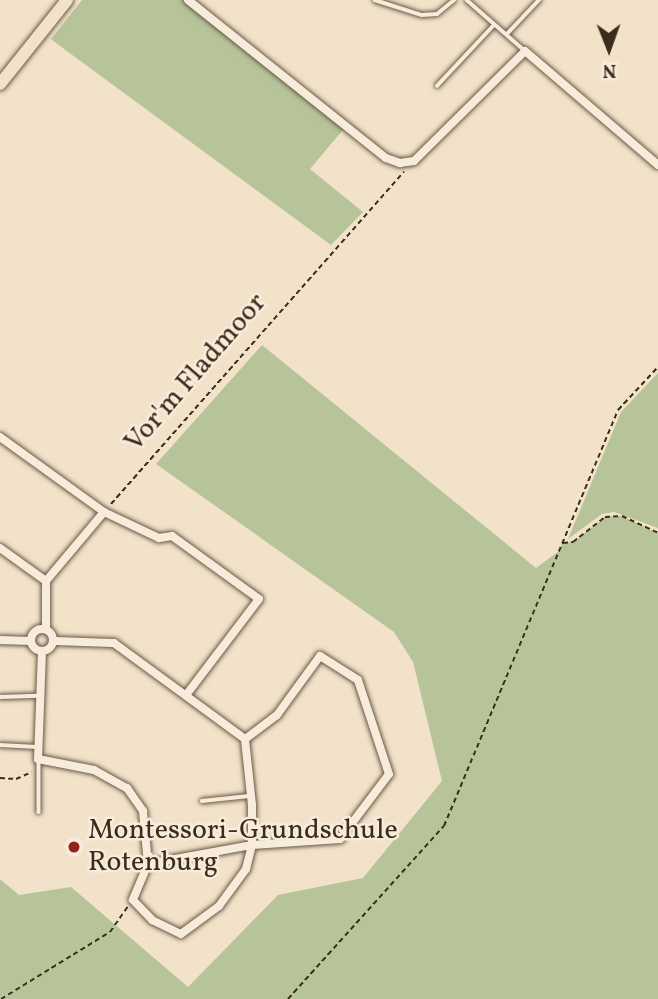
<!DOCTYPE html>
<style>
body{margin:0}
#map{position:relative;width:658px;height:999px;overflow:hidden;background:#f2e2c9;font-family:Vollkorn,serif}
div>[style]{position:absolute}
.green>*{inset:0;background:#b7c499}
.path>*{height:2px;margin-top:-1px;transform-origin:0;background:repeating-linear-gradient(90deg,#3b2d1b 0 5px,transparent 0 8.5px)}
.roads{filter:drop-shadow(0 0 2px #695a46) drop-shadow(0 0 2px #695a46)}
.lane>*{height:3.5px;margin:-1.75px;padding:0 1.75px;transform-origin:1.75px;border-radius:1.75px;background:#f7ecdc}
.street>*{height:8px;margin:-4px;padding:0 4px;transform-origin:4px;border-radius:4px;background:#f7ecdc}
.street>.ring{margin:-4px;padding:0;box-sizing:content-box;background:none;border:8px solid #f7ecdc;border-radius:50%}
.primary>*{height:12px;margin:-6px;padding:0 6px;transform-origin:6px;border-radius:6px;background:#f2e2c9}
.dots>*{width:19px;height:19px;translate:-50% -50%;box-sizing:border-box;border:4px solid #f7ecdc;border-radius:50%}
span{translate:-50% -50%;white-space:nowrap;text-align:center;line-height:1.15;-webkit-text-stroke:5px #f7ecdc;paint-order:stroke}
.street-label{font-size:28px;color:#3b2d1b}
.poi-label{font-size:28px;color:#3b2d1b}
.left{translate:0 -50%;text-align:left}
.north{position:absolute;left:574px;top:14px;width:70px;height:70px;-webkit-text-stroke:5px #f7ecdc;paint-order:stroke;rotate:179deg;font-size:19px;font-weight:700;line-height:28px;text-align:center;color:#3b2d1b}
.north::after{content:'';display:block;margin:auto;width:24px;height:32px;background:#3b2d1b;clip-path:polygon(50% 0,100% 100%,50% 72%,0 100%)}
</style>
<div id="map">
<div class="green">
<i style="clip-path:polygon(82px 0,185px 0,347px 125px,310px 169px,363px 212px,331px 245px,56px 43px,51px 39px)"></i>
<i style="clip-path:polygon(262px 345px,536px 568px,559px 551px,562px 543px,573px 542px,605px 517px,622px 516px,658px 533px,658px 999px,0 999px,0 879px,19px 895px,71px 887px,188px 987px,278px 895px,363px 878px,442px 781px,413px 662px,394px 632px,156px 464px)"></i>
<i style="clip-path:polygon(658px 373px,658px 528px,614px 512px,602px 514px,568px 539px,621px 412px)"></i>
</div>
<div class="path">
<i style="left:111px;top:504px;width:443px;rotate:-48.6deg"></i>
<i style="left:563px;top:543px;width:10px;rotate:-6deg"></i>
<i style="left:573px;top:542px;width:41px;rotate:-38deg"></i>
<i style="left:605px;top:517px;width:17px;rotate:-3deg"></i>
<i style="left:622px;top:516px;width:40px;rotate:25deg"></i>
<i style="left:0;top:778px;width:16px;rotate:4deg"></i>
<i style="left:16px;top:779px;width:17px;rotate:-24deg"></i>
<i style="left:1px;top:999px;width:128px;rotate:-31.6deg"></i>
<i style="left:110px;top:932px;width:32px;rotate:-55deg"></i>
<i style="left:288px;top:999px;width:233px;rotate:-48deg"></i>
<i style="left:444px;top:826px;width:451px;rotate:-67.3deg"></i>
<i style="left:618px;top:410px;width:59px;rotate:-47.1deg"></i>
</div>
<div class="roads">
<div class="lane">
<i style="left:375px;top:0;width:49px;rotate:17.7deg"></i>
<i style="left:422px;top:15px;width:15px;rotate:-4deg"></i>
<i style="left:437px;top:14px;width:22px;rotate:-39deg"></i>
<i style="left:467px;top:0;width:74px;rotate:41.2deg"></i>
<i style="left:507px;top:34px;width:47px;rotate:-46.7deg"></i>
<i style="left:437px;top:86px;width:83px;rotate:-46.9deg"></i>
<i style="left:0;top:697px;width:38px;rotate:-2deg"></i>
<i style="left:0;top:745px;width:37px;rotate:3deg"></i>
<i style="left:39px;top:761px;width:51px;rotate:90deg"></i>
<i style="left:202px;top:801px;width:47px;rotate:-6.1deg"></i>
</div>
<div class="street">
<i style="left:188px;top:0;width:253px;rotate:38.6deg"></i>
<i style="left:386px;top:158px;width:15px;rotate:20deg"></i>
<i style="left:400px;top:163px;width:14px;rotate:-8deg"></i>
<i style="left:414px;top:161px;width:156px;rotate:-44.7deg"></i>
<i style="left:525px;top:51px;width:175px;rotate:40.6deg"></i>
<i style="left:0;top:437px;width:128px;rotate:35.8deg"></i>
<i style="left:104px;top:512px;width:61px;rotate:25.3deg"></i>
<i style="left:159px;top:538px;width:13px;rotate:-9deg"></i>
<i style="left:172px;top:536px;width:107px;rotate:35.9deg"></i>
<i style="left:259px;top:599px;width:121px;rotate:127.2deg"></i>
<i style="left:0;top:548px;width:57px;rotate:35.7deg"></i>
<i class="ring" style="left:31px;top:629px;width:14px;height:14px"></i>
<i style="left:46px;top:629px;width:48px;rotate:-90deg"></i>
<i style="left:46px;top:581px;width:90px;rotate:-50deg"></i>
<i style="left:0;top:640px;width:31px;rotate:2deg"></i>
<i style="left:42px;top:651px;width:108px;rotate:92.1deg"></i>
<i style="left:38px;top:759px;width:57px;rotate:11.1deg"></i>
<i style="left:94px;top:770px;width:38px;rotate:29deg"></i>
<i style="left:127px;top:788px;width:28px;rotate:55deg"></i>
<i style="left:143px;top:811px;width:53px;rotate:84.6deg"></i>
<i style="left:148px;top:864px;width:39px;rotate:113deg"></i>
<i style="left:133px;top:900px;width:28px;rotate:46deg"></i>
<i style="left:152px;top:920px;width:32px;rotate:26deg"></i>
<i style="left:181px;top:934px;width:47px;rotate:-36.4deg"></i>
<i style="left:219px;top:906px;width:46px;rotate:-53.9deg"></i>
<i style="left:246px;top:869px;width:25px;rotate:-76deg"></i>
<i style="left:252px;top:845px;width:40px;rotate:-90deg"></i>
<i style="left:252px;top:805px;width:66px;rotate:-96.1deg"></i>
<i style="left:245px;top:739px;width:162px;rotate:-143.8deg"></i>
<i style="left:114px;top:643px;width:61px;rotate:-178.1deg"></i>
<i style="left:148px;top:864px;width:106px;rotate:-10.4deg"></i>
<i style="left:252px;top:845px;width:88px;rotate:-3.9deg"></i>
<i style="left:340px;top:839px;width:81px;rotate:-53deg"></i>
<i style="left:389px;top:774px;width:99px;rotate:-108.3deg"></i>
<i style="left:358px;top:680px;width:45px;rotate:-147.7deg"></i>
<i style="left:320px;top:656px;width:73px;rotate:126.1deg"></i>
<i style="left:277px;top:715px;width:40px;rotate:143deg"></i>
</div>
<div class="primary">
<i style="left:0;top:84px;width:107px;rotate:-51.4deg"></i>
</div>
</div>
<div class="dots">
<i style="left:74px;top:847px;background:#8f2418"></i>
</div>
<div class="street-label">
<span style="left:196px;top:373px;rotate:-49deg">Vor'm Fladmoor</span>
</div>
<div class="poi-label">
<span class="left" style="left:88px;top:847px">Montessori-Grundschule<br>Rotenburg</span>
</div>
<div class="north">N</div>
</div>
